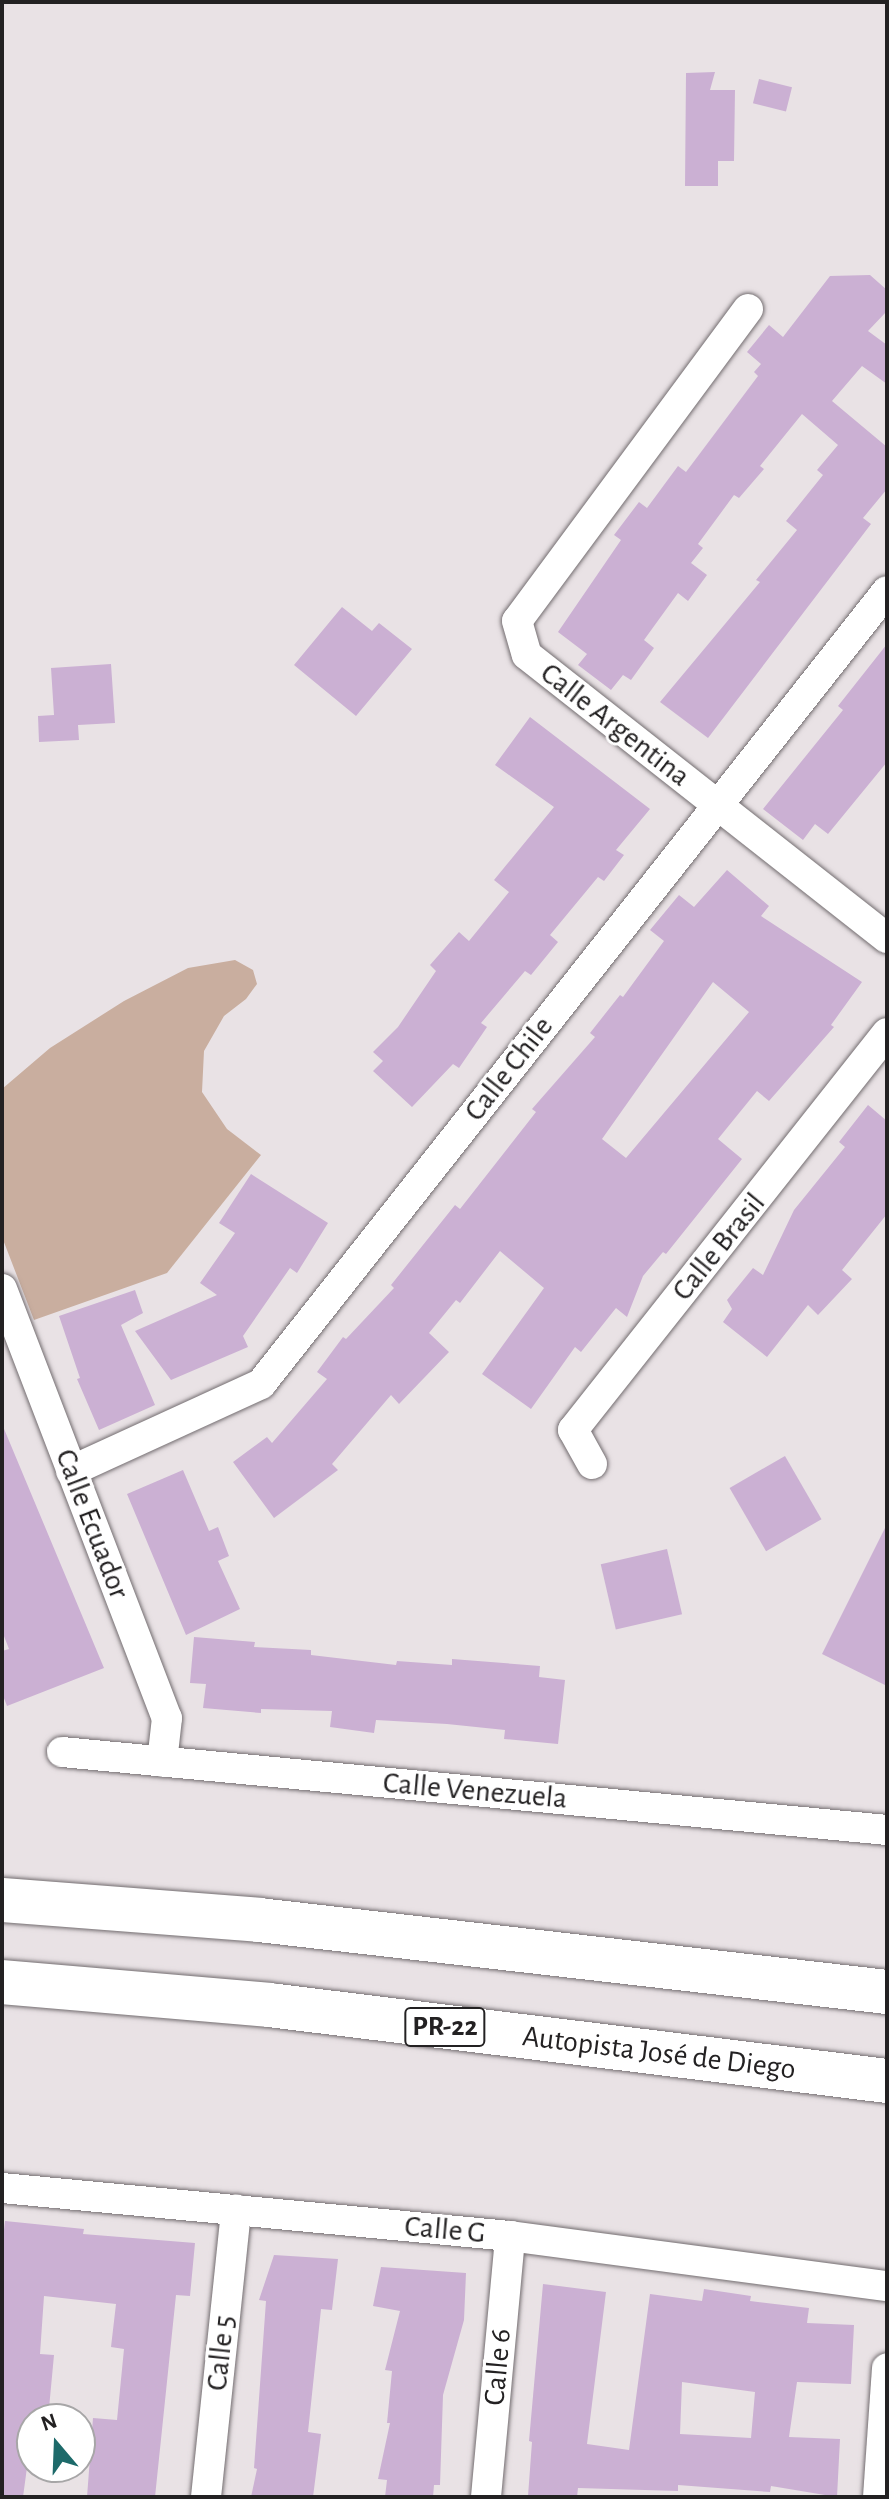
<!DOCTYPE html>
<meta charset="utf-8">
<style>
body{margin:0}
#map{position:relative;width:889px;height:2499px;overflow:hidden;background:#e9e2e5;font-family:"Alegreya Sans",sans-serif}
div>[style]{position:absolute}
.green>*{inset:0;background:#c9ae9f}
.building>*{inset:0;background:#cbb0d3;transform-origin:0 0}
.roads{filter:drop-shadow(0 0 2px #736d70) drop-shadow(0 0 2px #736d70)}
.minor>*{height:30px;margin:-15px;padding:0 15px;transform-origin:15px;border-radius:15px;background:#fff}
.highway>*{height:44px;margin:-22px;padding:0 22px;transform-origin:22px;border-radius:22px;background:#fff}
span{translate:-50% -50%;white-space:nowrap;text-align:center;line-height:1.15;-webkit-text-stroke:6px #fff;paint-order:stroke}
.shield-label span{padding:2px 6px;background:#fff;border:2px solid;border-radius:6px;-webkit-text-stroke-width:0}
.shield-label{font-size:28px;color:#232122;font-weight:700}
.street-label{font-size:30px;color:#232122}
.frame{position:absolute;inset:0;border:4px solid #232122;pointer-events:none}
.north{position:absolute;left:16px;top:2403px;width:80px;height:80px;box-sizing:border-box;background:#fff;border:2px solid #a7a6a7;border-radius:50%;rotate:341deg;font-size:22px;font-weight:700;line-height:32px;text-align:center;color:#232122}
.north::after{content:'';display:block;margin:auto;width:28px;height:36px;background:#1d6a6a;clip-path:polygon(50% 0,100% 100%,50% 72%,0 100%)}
</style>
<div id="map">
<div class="green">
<i style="clip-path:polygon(235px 960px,253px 970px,257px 984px,246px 999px,224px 1016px,204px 1051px,202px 1092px,227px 1129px,261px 1155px,167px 1273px,34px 1320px,2px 1237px,2px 1089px,50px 1048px,124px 1001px,188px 968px)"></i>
</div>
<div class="building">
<i style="clip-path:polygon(715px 72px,710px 90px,735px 90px,734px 161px,718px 161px,718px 186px,685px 186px,686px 73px)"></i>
<i style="left:759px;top:79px;width:34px;height:25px;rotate:14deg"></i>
<i style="clip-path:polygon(870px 275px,887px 290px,887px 311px,868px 331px,887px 345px,887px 384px,862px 366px,832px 401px,887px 447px,887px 489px,863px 518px,871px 524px,708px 738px,660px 702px,760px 582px,756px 580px,797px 530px,786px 521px,823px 475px,817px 470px,838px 445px,802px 414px,760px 466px,764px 469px,739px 498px,734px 495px,698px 544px,703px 548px,691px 563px,707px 575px,688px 601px,678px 593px,644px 640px,654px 648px,631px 680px,623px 675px,611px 690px,578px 665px,587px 654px,558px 632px,621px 540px,614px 535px,639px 502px,647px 508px,678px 466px,686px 472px,758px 376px,754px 372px,761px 364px,747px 352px,769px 325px,783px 337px,830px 276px)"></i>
<i style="clip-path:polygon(342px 607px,372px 631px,379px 623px,412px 649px,356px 716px,294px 665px)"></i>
<i style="clip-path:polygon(887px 644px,887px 762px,828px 834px,815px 824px,803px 840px,763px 809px,843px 710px,838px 706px)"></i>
<i style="clip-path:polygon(111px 664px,115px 723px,78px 725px,79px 740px,39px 742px,38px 716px,54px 715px,51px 668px)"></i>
<i style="clip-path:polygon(530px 717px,650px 809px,616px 850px,624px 855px,604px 881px,598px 877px,550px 935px,558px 942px,531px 975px,525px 971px,481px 1023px,487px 1027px,459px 1068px,453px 1064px,412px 1107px,373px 1071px,383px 1061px,373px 1052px,398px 1027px,436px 971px,430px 965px,459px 932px,469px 941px,509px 892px,494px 880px,554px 807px,495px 765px)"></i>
<i style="clip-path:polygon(evenodd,727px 870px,769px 906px,761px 916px,862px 982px,831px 1025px,834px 1027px,769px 1101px,757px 1091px,718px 1139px,742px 1159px,666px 1254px,663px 1252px,643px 1276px,627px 1317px,616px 1308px,581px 1352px,575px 1347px,531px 1409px,482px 1374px,544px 1288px,500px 1251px,460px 1303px,456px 1300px,429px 1333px,449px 1352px,399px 1404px,391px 1395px,332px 1464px,338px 1470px,274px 1518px,233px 1462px,267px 1437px,272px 1443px,327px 1379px,317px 1372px,343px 1337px,346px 1339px,394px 1288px,391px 1285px,455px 1205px,460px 1209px,536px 1112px,532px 1109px,595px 1037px,590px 1033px,620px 995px,623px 997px,664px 941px,650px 930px,679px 895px,694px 907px,727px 870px,713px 982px,749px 1012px,626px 1158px,602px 1139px,713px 982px)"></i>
<i style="clip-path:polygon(868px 1105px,887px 1121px,887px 1214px,842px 1270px,852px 1279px,818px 1315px,808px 1305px,767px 1357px,723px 1322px,732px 1309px,727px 1300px,753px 1268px,763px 1275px,794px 1210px,845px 1147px,839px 1142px)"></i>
<i style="clip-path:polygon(251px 1174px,328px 1223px,297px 1273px,290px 1268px,243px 1336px,248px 1347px,171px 1380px,135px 1331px,217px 1295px,200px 1283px,235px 1233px,219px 1223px)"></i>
<i style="clip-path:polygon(135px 1290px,143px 1313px,121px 1325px,155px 1405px,99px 1430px,77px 1379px,80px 1378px,59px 1316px)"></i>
<i style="clip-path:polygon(2px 1424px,104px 1668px,7px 1706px,2px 1693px,2px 1651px,9px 1649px,2px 1631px)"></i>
<i style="left:785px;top:1456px;width:73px;height:64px;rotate:60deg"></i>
<i style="clip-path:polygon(183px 1470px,209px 1531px,218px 1527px,229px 1556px,218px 1561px,240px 1609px,186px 1635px,127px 1494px)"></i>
<i style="clip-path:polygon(887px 1524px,887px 1686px,822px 1654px)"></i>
<i style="left:667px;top:1549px;width:67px;height:68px;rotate:77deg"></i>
<i style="clip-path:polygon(194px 1637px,255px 1642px,254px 1647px,311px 1650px,311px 1655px,396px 1665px,397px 1661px,452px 1665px,452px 1659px,540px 1666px,539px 1677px,565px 1680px,558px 1744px,504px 1739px,505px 1730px,447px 1724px,376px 1720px,374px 1733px,330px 1727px,332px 1711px,261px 1709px,261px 1713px,203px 1708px,206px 1684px,190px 1683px)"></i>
<i style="clip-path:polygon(5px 2221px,84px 2229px,83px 2234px,195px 2243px,190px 2296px,176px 2295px,155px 2497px,87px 2497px,93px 2418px,117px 2420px,124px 2349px,111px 2347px,116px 2304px,44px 2296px,40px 2354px,54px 2355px,48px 2419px,32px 2419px,32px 2461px,28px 2460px,23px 2497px,2px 2497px,2px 2247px)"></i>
<i style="clip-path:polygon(274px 2255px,338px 2259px,332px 2310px,321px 2309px,308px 2432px,321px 2434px,313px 2497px,251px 2497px,257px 2469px,254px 2468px,266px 2301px,259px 2300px)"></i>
<i style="clip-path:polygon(381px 2267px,466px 2273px,464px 2320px,443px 2395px,440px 2485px,434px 2485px,433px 2497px,385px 2497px,387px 2480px,378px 2479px,390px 2423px,387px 2423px,392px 2371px,385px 2370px,400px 2311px,373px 2306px)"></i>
<i style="clip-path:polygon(evenodd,543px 2284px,606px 2292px,587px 2444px,629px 2450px,650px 2294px,702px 2301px,704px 2289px,751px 2296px,750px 2301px,809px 2308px,807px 2323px,854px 2325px,851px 2384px,797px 2382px,789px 2437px,840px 2439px,837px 2497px,771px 2486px,770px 2492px,678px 2485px,678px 2491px,578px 2488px,577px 2497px,528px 2496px,532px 2442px,529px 2441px,543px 2284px,682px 2382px,755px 2392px,751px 2438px,680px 2434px,682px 2382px)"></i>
</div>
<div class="roads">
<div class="minor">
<i style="left:748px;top:309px;width:388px;rotate:126.5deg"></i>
<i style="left:517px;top:621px;width:35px;rotate:74deg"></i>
<i style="left:527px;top:655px;width:458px;rotate:38.2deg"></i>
<i style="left:2px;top:1289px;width:460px;rotate:69deg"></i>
<i style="left:167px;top:1718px;width:44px;rotate:96.5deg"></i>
<i style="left:592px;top:1464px;width:39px;rotate:-119deg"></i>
<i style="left:573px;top:1430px;width:506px;rotate:-51.66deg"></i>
<i style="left:71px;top:1471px;width:209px;rotate:-24.6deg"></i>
<i style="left:261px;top:1384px;width:1010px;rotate:-51.71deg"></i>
<i style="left:62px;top:1752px;width:829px;rotate:5.4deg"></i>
<i style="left:2px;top:2188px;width:510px;rotate:5.4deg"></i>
<i style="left:510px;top:2236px;width:380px;rotate:7.6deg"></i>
<i style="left:206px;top:2497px;width:289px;rotate:-84deg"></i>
<i style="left:486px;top:2497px;width:262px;rotate:-84.7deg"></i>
<i style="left:878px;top:2497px;width:129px;rotate:-86deg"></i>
</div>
<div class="highway">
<i style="left:2px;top:1900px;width:258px;rotate:4.4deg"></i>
<i style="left:259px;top:1920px;width:632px;rotate:6.54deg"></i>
<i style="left:2px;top:1982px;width:268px;rotate:4.9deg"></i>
<i style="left:269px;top:2005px;width:623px;rotate:7.01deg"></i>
</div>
</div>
<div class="shield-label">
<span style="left:445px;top:2027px">PR-22</span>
</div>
<div class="street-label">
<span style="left:615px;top:725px;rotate:38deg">Calle Argentina</span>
<span style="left:509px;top:1069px;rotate:-52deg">Calle Chile</span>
<span style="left:719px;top:1247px;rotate:-51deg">Calle Brasil</span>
<span style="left:92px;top:1524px;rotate:69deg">Calle Ecuador</span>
<span style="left:475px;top:1791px;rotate:5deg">Calle Venezuela</span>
<span style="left:659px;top:2053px;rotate:7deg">Autopista José de Diego</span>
<span style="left:445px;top:2230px;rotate:5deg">Calle G</span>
<span style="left:221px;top:2353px;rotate:-84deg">Calle 5</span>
<span style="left:498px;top:2367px;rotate:-85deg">Calle 6</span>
</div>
<div class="frame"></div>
<div class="north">N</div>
</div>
